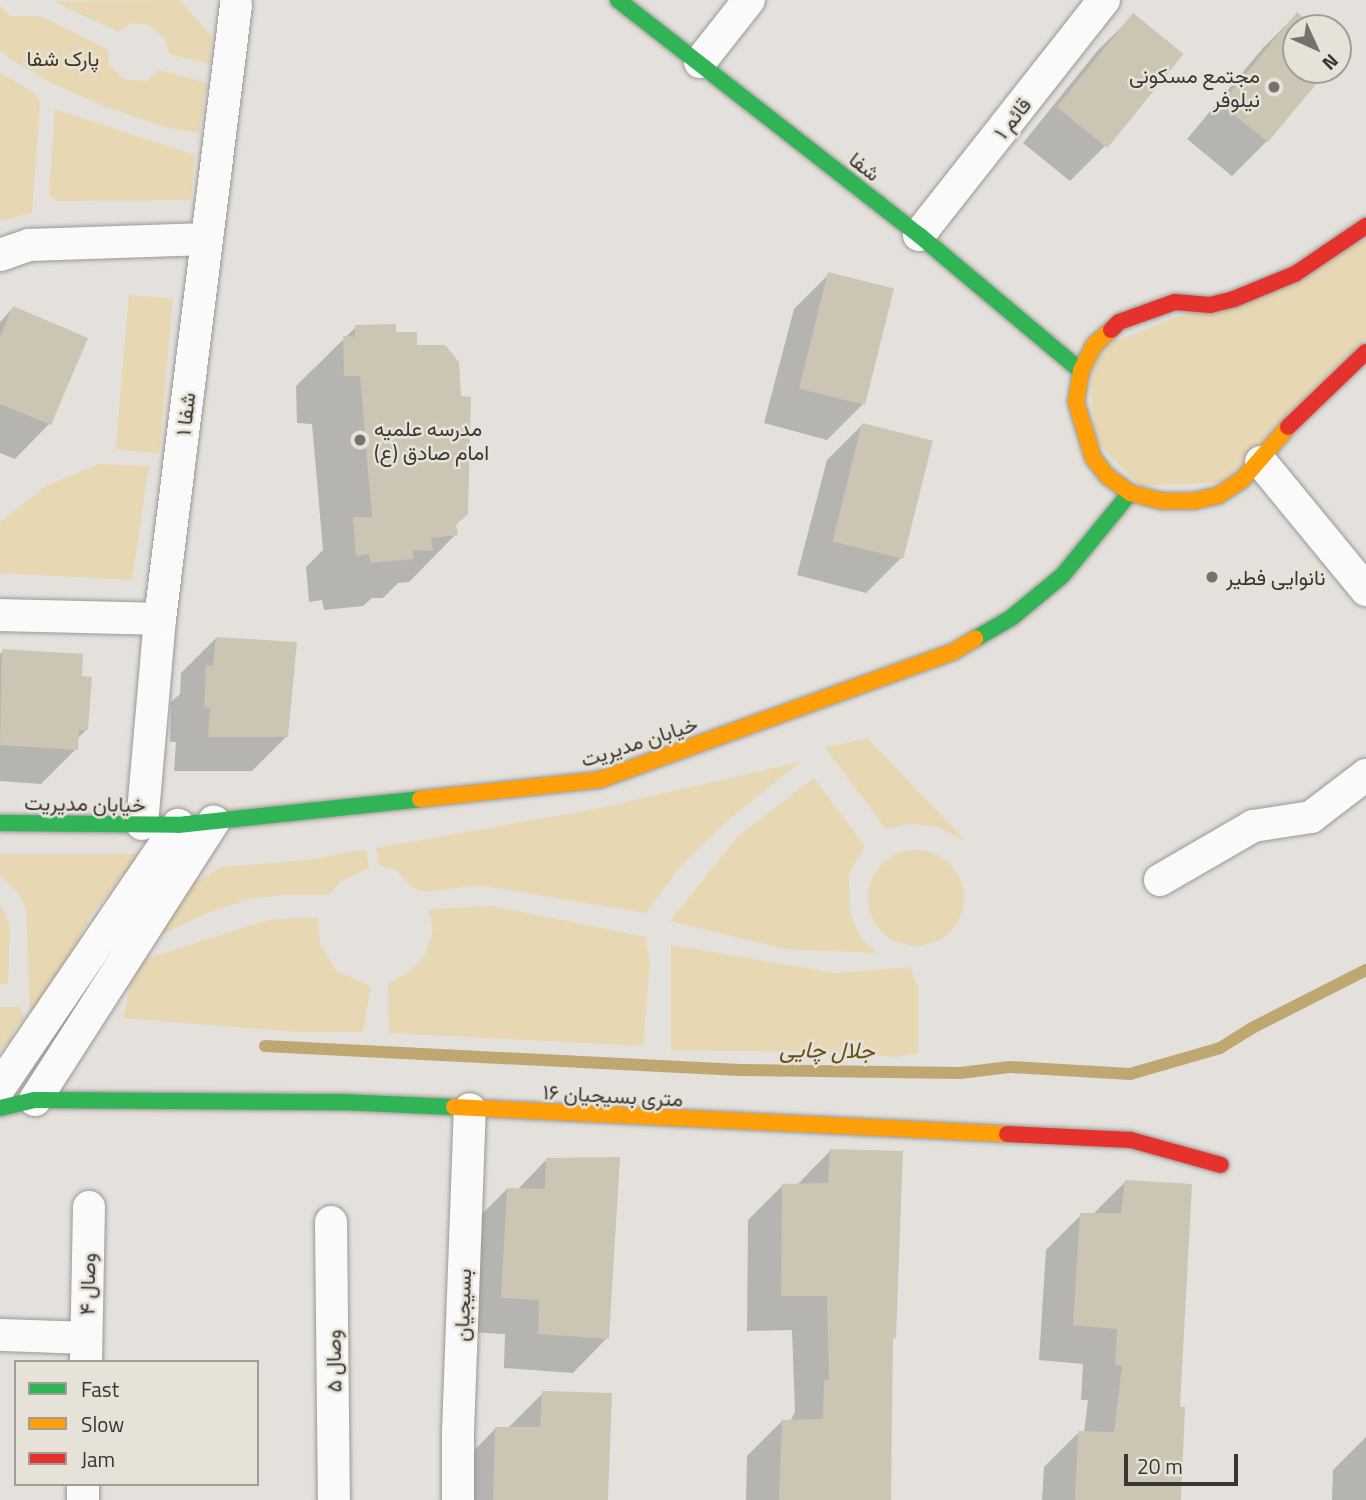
<!DOCTYPE html>
<meta charset="utf-8">
<style>
body{margin:0}
#map{position:relative;width:1366px;height:1500px;overflow:hidden;background:#e4e1dc;font-family:"Titillium Web",Vazirmatn,sans-serif}
div>[style]{position:absolute}
.green>*{inset:0;background:#e8d7b3;transform-origin:0 0}
.round{border-radius:50%}
.shadow>*{inset:0;background:#0003}
.stream>*{height:12px;margin:-6px;padding:0 6px;transform-origin:6px;border-radius:6px;background:#bfa772}
.building>*{inset:0;background:#cdc5b4;transform-origin:0 0}
.roads{filter:drop-shadow(0 0 2px #9b9894) drop-shadow(0 0 2px #9b9894)}
.street>*{height:32px;margin:-16px;padding:0 16px;transform-origin:16px;border-radius:16px;background:#fbfafa}
.fast>*{height:16px;margin:-8px;padding:0 8px;transform-origin:8px;border-radius:8px;background:#30b455}
.slow>*{height:16px;margin:-8px;padding:0 8px;transform-origin:8px;border-radius:8px;background:#ff9f0a}
.jam>*{height:16px;margin:-8px;padding:0 8px;transform-origin:8px;border-radius:8px;background:#e5322d}
.dots>*{width:19px;height:19px;translate:-50% -50%;box-sizing:border-box;border:4px solid #e7e2d8;border-radius:50%}
span{translate:-50% -50%;white-space:nowrap;text-align:center;line-height:1.15;-webkit-text-stroke:5px #e7e2d8;paint-order:stroke}
.park-label{font-size:21px;color:#453716}
.poi-label{font-size:21px;color:#393733}
.right{translate:-100% -50%;text-align:right}
.left{translate:0 -50%;text-align:left}
.street-label{font-size:21px;color:#393733}
.water-label{font-size:23px;color:#685017;font-style:italic}
.legend{position:absolute;left:14px;top:1360px;width:245px;height:126px;box-sizing:border-box;background:#e7e2d8;border:2px solid #a19e96;margin:0;padding:9px 12px;list-style:none;font-size:21px;color:#393733}
.legend li{display:flex;align-items:center;gap:14px;height:35px}
.legend b{width:35px;border:2px solid #a19e96}
.north{position:absolute;left:1282px;top:14px;width:70px;height:70px;box-sizing:border-box;background:#e7e2d8;border:2px solid #a19e96;border-radius:50%;rotate:135deg;font-size:19px;font-weight:700;line-height:28px;text-align:center;color:#393733}
.north::after{content:'';display:block;margin:auto;width:24px;height:32px;background:#75726e;clip-path:polygon(50% 0,100% 100%,50% 72%,0 100%)}
.scale{position:absolute;left:1124px;top:1454px;width:114px;height:32px;box-sizing:border-box;border:4px solid #393733;border-top:0;padding-left:9px;font-size:21px;line-height:24px;white-space:nowrap;color:#393733;-webkit-text-stroke:5px #e7e2d8;paint-order:stroke}
</style>
<div id="map">
<div class="green">
<i style="clip-path:polygon(179px 0,212px 36px,209px 64px,169px 54px,165px 39px,148px 25px,131px 23px,118px 32px,53px 1px)"></i>
<i style="clip-path:polygon(0 6px,10px 16px,41px 16px,108px 50px,109px 65px,124px 79px,146px 81px,160px 70px,207px 83px,199px 133px,163px 127px,104px 106px,51px 83px,9px 58px,0 50px)"></i>
<i style="clip-path:polygon(0 73px,35px 93px,40px 102px,32px 213px,0 221px)"></i>
<i style="clip-path:polygon(55px 109px,195px 155px,191px 200px,58px 201px,49px 195px)"></i>
<i style="clip-path:polygon(1366px 239px,1366px 339px,1230px 482px,1140px 486px,1095px 440px,1090px 377px,1103px 347px)"></i>
<i style="left:129px;top:295px;width:44px;height:155px;rotate:5deg"></i>
<i style="clip-path:polygon(98px 464px,149px 466px,132px 580px,0 573px,0 522px,46px 486px)"></i>
<i style="clip-path:polygon(867px 738px,967px 842px,937px 827px,911px 824px,886px 829px,825px 748px)"></i>
<i style="clip-path:polygon(800px 762px,734px 815px,684px 862px,646px 913px,478px 885px,427px 892px,413px 888px,397px 871px,379px 865px,376px 848px,595px 809px)"></i>
<i style="clip-path:polygon(814px 778px,865px 846px,849px 873px,850px 913px,861px 938px,877px 953px,786px 949px,670px 921px,737px 837px)"></i>
<i style="clip-path:polygon(366px 849px,369px 868px,341px 881px,329px 895px,285px 895px,250px 899px,207px 913px,140px 945px,186px 888px,221px 867px,309px 860px)"></i>
<i class="round" style="left:868px;top:850px;width:96px;height:96px"></i>
<i style="clip-path:polygon(0 854px,147px 854px,121px 876px,92px 914px,47px 994px,30px 1012px,26px 909px,18px 892px,0 876px)"></i>
<i style="clip-path:polygon(0 902px,10px 927px,8px 984px,0 984px)"></i>
<i style="clip-path:polygon(493px 906px,645px 937px,650px 962px,643px 1046px,389px 1033px,388px 984px,413px 969px,426px 954px,433px 929px,428px 909px)"></i>
<i style="clip-path:polygon(294px 918px,318px 918px,320px 943px,336px 971px,371px 986px,363px 1032px,296px 1032px,123px 1018px,136px 962px,268px 920px)"></i>
<i style="clip-path:polygon(671px 945px,836px 973px,910px 967px,918px 987px,918px 1053px,897px 1057px,826px 1052px,671px 1050px)"></i>
<i style="clip-path:polygon(0 1007px,21px 1007px,24px 1020px,16px 1025px,12px 1037px,0 1052px)"></i>
</div>
<div class="shadow">
<i style="clip-path:polygon(1297px 14px,1314px 28px,1296px 28px,1296px 70px,1325px 70px,1267px 141px,1232px 176px,1187px 139px,1262px 49px)"></i>
<i style="clip-path:polygon(1133px 16px,1105px 146px,1070px 181px,1023px 143px,1098px 50px)"></i>
<i style="clip-path:polygon(829px 274px,862px 405px,827px 440px,764px 423px,794px 309px)"></i>
<i style="clip-path:polygon(13px 308px,86px 339px,49px 424px,15px 459px,0 453px,0 322px)"></i>
<i style="clip-path:polygon(356px 327px,394px 334px,415px 347px,456px 534px,409px 582px,398px 583px,383px 598px,372px 598px,363px 606px,324px 610px,322px 600px,309px 602px,306px 567px,323px 550px,312px 424px,297px 423px,296px 386px)"></i>
<i style="clip-path:polygon(862px 425px,901px 558px,866px 593px,797px 575px,827px 460px)"></i>
<i style="clip-path:polygon(216px 638px,287px 736px,252px 771px,174px 771px,176px 742px,170px 742px,171px 702px,180px 694px,181px 673px)"></i>
<i style="clip-path:polygon(3px 651px,80px 678px,87px 729px,77px 739px,76px 749px,41px 784px,0 781px,0 654px)"></i>
<i style="clip-path:polygon(831px 1150px,894px 1338px,891px 1341px,889px 1500px,746px 1500px,747px 1456px,782px 1421px,790px 1421px,795px 1412px,792px 1330px,747px 1331px,748px 1220px,783px 1185px,797px 1185px)"></i>
<i style="clip-path:polygon(547px 1159px,607px 1338px,573px 1373px,504px 1368px,505px 1334px,467px 1332px,472px 1224px,507px 1189px,517px 1190px)"></i>
<i style="clip-path:polygon(1126px 1181px,1178px 1409px,1179px 1500px,1042px 1500px,1044px 1467px,1079px 1432px,1084px 1433px,1088px 1400px,1081px 1400px,1083px 1364px,1039px 1360px,1046px 1250px,1081px 1215px,1092px 1215px)"></i>
<i style="clip-path:polygon(543px 1393px,606px 1500px,460px 1500px,461px 1464px,495px 1429px,508px 1428px)"></i>
<i style="clip-path:polygon(1366px 1437px,1366px 1500px,1332px 1500px,1333px 1470px)"></i>
</div>
<div class="stream">
<i style="left:265px;top:1046px;width:475px;rotate:2.9deg"></i>
<i style="left:739px;top:1070px;width:221px;rotate:0.8deg"></i>
<i style="left:960px;top:1073px;width:50px;rotate:-6.8deg"></i>
<i style="left:1010px;top:1067px;width:120px;rotate:3.3deg"></i>
<i style="left:1130px;top:1074px;width:94px;rotate:-16.1deg"></i>
<i style="left:1220px;top:1048px;width:40px;rotate:-32deg"></i>
<i style="left:1254px;top:1027px;width:126px;rotate:-27deg"></i>
</div>
<div class="building">
<i style="clip-path:polygon(1297px 12px,1316px 28px,1296px 28px,1296px 70px,1328px 70px,1268px 142px,1221px 104px)"></i>
<i style="left:1133px;top:13px;width:65px;height:121px;rotate:39deg"></i>
<i style="left:828px;top:272px;width:68px;height:120px;rotate:14deg"></i>
<i style="clip-path:polygon(13px 306px,88px 338px,51px 425px,0 404px,0 337px)"></i>
<i style="clip-path:polygon(396px 324px,396px 332px,417px 332px,417px 345px,445px 345px,459px 362px,461px 396px,471px 397px,468px 514px,456px 525px,458px 535px,431px 538px,433px 551px,413px 550px,413px 559px,371px 563px,369px 554px,356px 556px,353px 517px,372px 517px,360px 376px,344px 376px,343px 336px,355px 337px,355px 325px)"></i>
<i style="left:862px;top:423px;width:73px;height:122px;rotate:14deg"></i>
<i style="clip-path:polygon(216px 637px,297px 642px,288px 737px,208px 737px,210px 708px,204px 707px,206px 665px,213px 666px)"></i>
<i style="clip-path:polygon(2px 649px,83px 654px,82px 676px,92px 677px,88px 730px,79px 730px,78px 750px,0 745px)"></i>
<i style="clip-path:polygon(830px 1149px,903px 1151px,896px 1338px,893px 1338px,891px 1500px,779px 1500px,782px 1420px,823px 1419px,824px 1380px,829px 1380px,827px 1296px,781px 1296px,782px 1184px,828px 1183px)"></i>
<i style="clip-path:polygon(620px 1157px,609px 1339px,538px 1334px,539px 1300px,501px 1298px,507px 1188px,545px 1189px,546px 1158px)"></i>
<i style="clip-path:polygon(1125px 1180px,1192px 1184px,1180px 1407px,1185px 1407px,1181px 1500px,1075px 1500px,1078px 1431px,1114px 1432px,1122px 1366px,1115px 1365px,1117px 1329px,1073px 1325px,1080px 1213px,1121px 1213px)"></i>
<i style="clip-path:polygon(542px 1391px,612px 1393px,608px 1500px,493px 1500px,495px 1427px,540px 1427px)"></i>
</div>
<div class="roads">
<div class="street">
<i style="left:700px;top:62px;width:79px;rotate:-51.7deg"></i>
<i style="left:919px;top:235px;width:299px;rotate:-51.8deg"></i>
<i style="left:0;top:255px;width:31px;rotate:-19deg"></i>
<i style="left:29px;top:245px;width:178px;rotate:-1.9deg"></i>
<i style="left:1261px;top:462px;width:166px;rotate:50.6deg"></i>
<i style="left:0;top:615px;width:160px;rotate:1.4deg"></i>
<i style="left:142px;top:824px;width:206px;rotate:-85deg"></i>
<i style="left:160px;top:619px;width:619px;rotate:-82.94deg"></i>
<i style="left:1160px;top:880px;width:108px;rotate:-30.1deg"></i>
<i style="left:1253px;top:826px;width:59px;rotate:-8.8deg"></i>
<i style="left:1311px;top:817px;width:69px;rotate:-37.4deg"></i>
<i style="left:0;top:1087px;width:317px;rotate:-55.8deg"></i>
<i style="left:35px;top:1100px;width:331px;rotate:-57.3deg"></i>
<i style="left:331px;top:1222px;width:278px;rotate:89.4deg"></i>
<i style="left:0;top:1335px;width:86px;rotate:2deg"></i>
<i style="left:86px;top:1362px;width:155px;rotate:-88.9deg"></i>
<i style="left:83px;top:1500px;width:16px;rotate:-90deg"></i>
<i style="left:458px;top:1500px;width:68px;rotate:-90deg"></i>
<i style="left:458px;top:1432px;width:323px;rotate:-87.9deg"></i>
</div>
<div class="fast">
<i style="left:618px;top:0;width:382px;rotate:38deg"></i>
<i style="left:919px;top:235px;width:212px;rotate:40deg"></i>
<i style="left:975px;top:639px;width:42px;rotate:-30.3deg"></i>
<i style="left:1011px;top:618px;width:66px;rotate:-39.5deg"></i>
<i style="left:1062px;top:576px;width:107px;rotate:-50.7deg"></i>
<i style="left:0;top:823px;width:178px;rotate:0.6deg"></i>
<i style="left:178px;top:825px;width:243px;rotate:-6.1deg"></i>
<i style="left:0;top:1108px;width:36px;rotate:-13deg"></i>
<i style="left:35px;top:1100px;width:306px;rotate:0.4deg"></i>
<i style="left:341px;top:1102px;width:113px;rotate:2.5deg"></i>
</div>
<div class="slow">
<i style="left:1111px;top:330px;width:23px;rotate:139deg"></i>
<i style="left:1094px;top:345px;width:29px;rotate:117deg"></i>
<i style="left:1081px;top:371px;width:31px;rotate:99deg"></i>
<i style="left:1076px;top:402px;width:59px;rotate:73.1deg"></i>
<i style="left:1093px;top:458px;width:23px;rotate:52deg"></i>
<i style="left:1107px;top:476px;width:29px;rotate:36deg"></i>
<i style="left:1130px;top:493px;width:34px;rotate:14deg"></i>
<i style="left:1163px;top:501px;width:31px"></i>
<i style="left:1194px;top:501px;width:26px;rotate:-13deg"></i>
<i style="left:1219px;top:495px;width:27px;rotate:-33deg"></i>
<i style="left:1242px;top:480px;width:70px;rotate:-49deg"></i>
<i style="left:420px;top:799px;width:180px;rotate:-6.1deg"></i>
<i style="left:599px;top:780px;width:376px;rotate:-19.9deg"></i>
<i style="left:953px;top:652px;width:26px;rotate:-31deg"></i>
<i style="left:454px;top:1107px;width:554px;rotate:2.8deg"></i>
</div>
<div class="jam">
<i style="left:1111px;top:330px;width:11px;rotate:-45deg"></i>
<i style="left:1119px;top:322px;width:59px;rotate:-19.7deg"></i>
<i style="left:1175px;top:302px;width:35px;rotate:5deg"></i>
<i style="left:1210px;top:305px;width:25px;rotate:-14deg"></i>
<i style="left:1234px;top:299px;width:66px;rotate:-22.3deg"></i>
<i style="left:1295px;top:274px;width:86px;rotate:-34.1deg"></i>
<i style="left:1288px;top:427px;width:108px;rotate:-43.9deg"></i>
<i style="left:1007px;top:1134px;width:124px;rotate:2.8deg"></i>
<i style="left:1131px;top:1140px;width:93px;rotate:15.5deg"></i>
</div>
</div>
<div class="dots">
<i style="left:1274px;top:87px;background:#75726e"></i>
<i style="left:360px;top:440px;background:#75726e"></i>
<i style="left:1212px;top:577px;background:#75726e"></i>
</div>
<div class="park-label">
<span style="left:63px;top:58px">پارک شفا</span>
</div>
<div class="poi-label">
<span class="right" style="left:1260px;top:87px">مجتمع مسکونی<br>نیلوفر</span>
<span class="left" style="left:374px;top:440px">مدرسه علمیه<br>امام صادق (ع)</span>
<span class="left" style="left:1226px;top:577px">نانوایی فطیر</span>
</div>
<div class="street-label">
<span style="left:1012px;top:118px;rotate:-52deg">قائم ۱</span>
<span style="left:865px;top:166px;rotate:38deg">شفا</span>
<span style="left:185px;top:414px;rotate:-83deg">شفا ۱</span>
<span style="left:639px;top:741px;rotate:-18deg">خیابان مدیریت</span>
<span style="left:85px;top:803px;rotate:1deg">خیابان مدیریت</span>
<span style="left:613px;top:1095px;rotate:3deg">۱۶ متری بسیجیان</span>
<span style="left:87px;top:1284px;rotate:-89deg">وصال ۴</span>
<span style="left:462px;top:1305px;rotate:-88deg">بسیجیان</span>
<span style="left:333px;top:1361px;rotate:-91deg">وصال ۵</span>
</div>
<div class="water-label">
<span style="left:827px;top:1050px;rotate:1deg">جلال چایی</span>
</div>
<ul class="legend">
<li><b style="height:9px;background:#30b455"></b>Fast</li>
<li><b style="height:9px;background:#ff9f0a"></b>Slow</li>
<li><b style="height:9px;background:#e5322d"></b>Jam</li>
</ul>
<div class="north">N</div>
<div class="scale">20 m</div>
</div>
